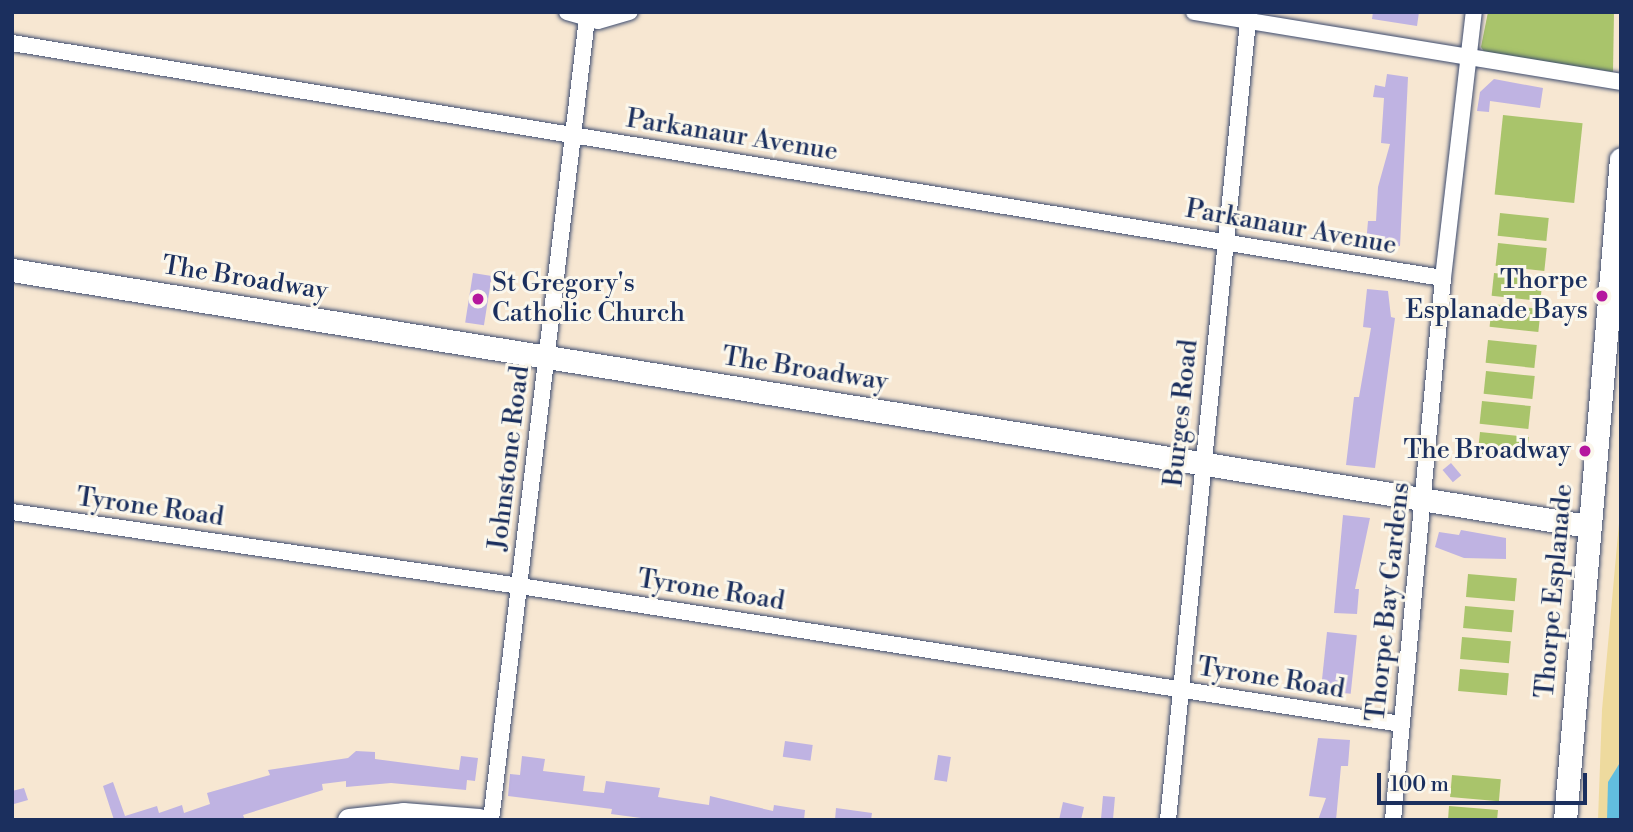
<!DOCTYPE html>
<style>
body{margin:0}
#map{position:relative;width:1633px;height:832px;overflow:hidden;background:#f7e7d2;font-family:"Libre Bodoni",serif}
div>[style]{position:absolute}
.green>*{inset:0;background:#a9c46b;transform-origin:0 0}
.sand>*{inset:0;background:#eeda9e}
.water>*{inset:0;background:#62bedf}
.building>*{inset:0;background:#bfb3e2;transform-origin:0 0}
.roads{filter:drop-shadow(0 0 2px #3c4b6f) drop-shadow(0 0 2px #3c4b6f)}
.street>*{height:16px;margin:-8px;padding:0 8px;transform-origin:8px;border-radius:8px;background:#fff}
.secondary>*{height:23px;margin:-11.5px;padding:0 11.5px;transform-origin:11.5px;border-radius:11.5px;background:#fff}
.dots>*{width:19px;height:19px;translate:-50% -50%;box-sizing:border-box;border:4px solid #fbf7ec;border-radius:50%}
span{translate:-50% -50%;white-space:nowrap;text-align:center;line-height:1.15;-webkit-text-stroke:6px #fbf7ec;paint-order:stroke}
.street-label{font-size:26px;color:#1b2f5e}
.poi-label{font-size:26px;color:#1b2f5e}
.right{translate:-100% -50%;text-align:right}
.left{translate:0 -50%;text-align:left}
.frame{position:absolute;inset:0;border:14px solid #1b2f5e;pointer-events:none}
.scale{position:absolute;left:1377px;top:773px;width:210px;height:32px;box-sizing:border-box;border:4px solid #1b2f5e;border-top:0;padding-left:9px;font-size:21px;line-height:24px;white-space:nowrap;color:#1b2f5e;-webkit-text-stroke:5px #fbf7ec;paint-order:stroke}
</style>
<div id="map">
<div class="green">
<i style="clip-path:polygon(1488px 12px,1614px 12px,1613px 72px,1485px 53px,1481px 47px)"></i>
<i style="left:1503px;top:115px;width:80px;height:80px;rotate:6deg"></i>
<i style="left:1500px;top:213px;width:49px;height:23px;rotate:6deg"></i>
<i style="left:1498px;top:243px;width:49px;height:23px;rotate:6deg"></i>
<i style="left:1494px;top:273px;width:49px;height:23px;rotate:6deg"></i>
<i style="left:1492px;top:304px;width:49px;height:23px;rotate:6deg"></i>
<i style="left:1488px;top:340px;width:49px;height:23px;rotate:6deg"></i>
<i style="left:1486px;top:371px;width:49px;height:23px;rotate:6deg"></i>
<i style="left:1482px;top:401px;width:49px;height:23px;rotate:6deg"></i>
<i style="left:1480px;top:432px;width:49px;height:23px;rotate:6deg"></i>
<i style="left:1468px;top:574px;width:49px;height:23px;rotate:5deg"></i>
<i style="left:1465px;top:606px;width:49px;height:22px;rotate:5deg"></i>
<i style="left:1462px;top:637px;width:49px;height:22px;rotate:5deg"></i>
<i style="left:1460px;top:669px;width:49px;height:22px;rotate:5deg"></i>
<i style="left:1452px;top:775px;width:49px;height:22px;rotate:5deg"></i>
<i style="clip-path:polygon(1449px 806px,1498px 810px,1497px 820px,1448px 820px)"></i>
</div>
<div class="sand">
<i style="clip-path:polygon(1621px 501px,1621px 820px,1598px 820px,1602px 710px)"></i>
</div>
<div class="water">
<i style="clip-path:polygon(1621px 761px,1621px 820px,1607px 820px,1608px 782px)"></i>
</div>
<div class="building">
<i style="clip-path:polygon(1373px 12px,1419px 12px,1417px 26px,1372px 19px)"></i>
<i style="clip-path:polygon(1387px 74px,1408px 77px,1400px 246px,1366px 244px,1368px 221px,1376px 221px,1378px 187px,1390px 144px,1381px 143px,1384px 98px,1373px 97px,1375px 85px,1385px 87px)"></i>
<i style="clip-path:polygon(1494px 79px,1543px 88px,1540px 108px,1490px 101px,1489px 112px,1477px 111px,1480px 92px)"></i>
<i style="left:473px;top:273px;width:19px;height:50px;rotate:9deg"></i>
<i style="clip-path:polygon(1367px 289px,1388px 291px,1391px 317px,1395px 318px,1375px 468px,1346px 465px,1354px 397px,1359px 397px,1371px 328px,1363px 327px)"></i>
<i style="left:1451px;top:463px;width:16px;height:11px;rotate:50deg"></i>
<i style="clip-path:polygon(1343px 515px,1370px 518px,1355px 589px,1359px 589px,1357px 614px,1334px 613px)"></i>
<i style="clip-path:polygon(1461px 530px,1506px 538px,1506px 559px,1464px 558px,1435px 547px,1439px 532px,1459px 535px)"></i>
<i style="left:1327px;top:632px;width:30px;height:59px;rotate:6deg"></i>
<i style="clip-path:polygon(1318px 738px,1350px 740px,1348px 766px,1341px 766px,1336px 820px,1318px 820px,1326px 798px,1309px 796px)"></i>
<i style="left:785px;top:741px;width:28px;height:16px;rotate:8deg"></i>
<i style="clip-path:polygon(356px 751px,375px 752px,375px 759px,459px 770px,461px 756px,478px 758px,475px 781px,467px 780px,466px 790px,391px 783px,346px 787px,346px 781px,322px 784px,323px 790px,243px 815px,245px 820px,114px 820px,103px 786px,113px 782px,125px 816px,157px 806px,159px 813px,182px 805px,184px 813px,210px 804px,207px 793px,270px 775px,268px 770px,348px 758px)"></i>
<i style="left:938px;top:755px;width:13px;height:25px;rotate:9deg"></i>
<i style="clip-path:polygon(522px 756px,545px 759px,543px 771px,585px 776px,583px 791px,604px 793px,606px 781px,660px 788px,658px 797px,682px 801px,709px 805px,710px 796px,773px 811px,774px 805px,805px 810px,804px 820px,641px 818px,611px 814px,612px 809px,508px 796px,510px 774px,520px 775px)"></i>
<i style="clip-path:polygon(24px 788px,28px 800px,14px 804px,12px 791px)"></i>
<i style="left:1103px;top:796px;width:12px;height:23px;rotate:5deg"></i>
<i style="clip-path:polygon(1063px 802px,1084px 807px,1081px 820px,1059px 820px)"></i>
<i style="clip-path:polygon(836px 808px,872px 813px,871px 820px,835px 820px)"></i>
</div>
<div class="roads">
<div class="street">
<i style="left:567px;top:12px;width:32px;rotate:16deg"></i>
<i style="left:598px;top:21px;width:33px;rotate:-16deg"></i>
<i style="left:1194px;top:12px;width:433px;rotate:9.3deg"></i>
<i style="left:12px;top:43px;width:1450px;rotate:9.33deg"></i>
<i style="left:12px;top:512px;width:513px;rotate:8.29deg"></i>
<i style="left:520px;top:586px;width:892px;rotate:8.9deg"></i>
<i style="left:491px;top:820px;width:807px;rotate:-83.17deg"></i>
<i style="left:1168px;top:820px;width:812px;rotate:-84.28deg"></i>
<i style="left:1393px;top:820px;width:544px;rotate:-84.73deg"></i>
<i style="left:1443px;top:278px;width:268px;rotate:-83.4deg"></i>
</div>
<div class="secondary">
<i style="left:12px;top:270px;width:1597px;rotate:9.23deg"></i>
<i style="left:349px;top:820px;width:54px;rotate:-6.3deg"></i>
<i style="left:403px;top:814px;width:76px;rotate:4.5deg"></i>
<i style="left:1565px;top:820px;width:663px;rotate:-85.16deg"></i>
</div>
</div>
<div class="dots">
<i style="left:1602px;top:296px;background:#b5179e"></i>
<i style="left:478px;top:299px;background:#b5179e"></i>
<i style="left:1585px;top:451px;background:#b5179e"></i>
</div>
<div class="street-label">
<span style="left:732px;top:136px;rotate:9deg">Parkanaur Avenue</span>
<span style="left:1291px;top:228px;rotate:10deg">Parkanaur Avenue</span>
<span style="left:245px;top:279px;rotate:9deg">The Broadway</span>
<span style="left:805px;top:370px;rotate:9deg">The Broadway</span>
<span style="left:1182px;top:413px;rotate:-84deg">Burges Road</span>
<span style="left:510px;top:458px;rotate:-83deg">Johnstone Road</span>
<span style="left:150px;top:508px;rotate:8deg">Tyrone Road</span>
<span style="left:711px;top:591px;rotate:9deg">Tyrone Road</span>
<span style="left:1555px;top:591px;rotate:-85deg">Thorpe Esplanade</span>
<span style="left:1389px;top:602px;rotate:-84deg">Thorpe Bay Gardens</span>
<span style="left:1271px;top:679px;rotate:9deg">Tyrone Road</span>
</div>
<div class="poi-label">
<span class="right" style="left:1588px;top:296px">Thorpe<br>Esplanade Bays</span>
<span class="left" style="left:492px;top:299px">St Gregory's<br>Catholic Church</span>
<span class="right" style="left:1571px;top:451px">The Broadway</span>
</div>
<div class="frame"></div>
<div class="scale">100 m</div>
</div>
